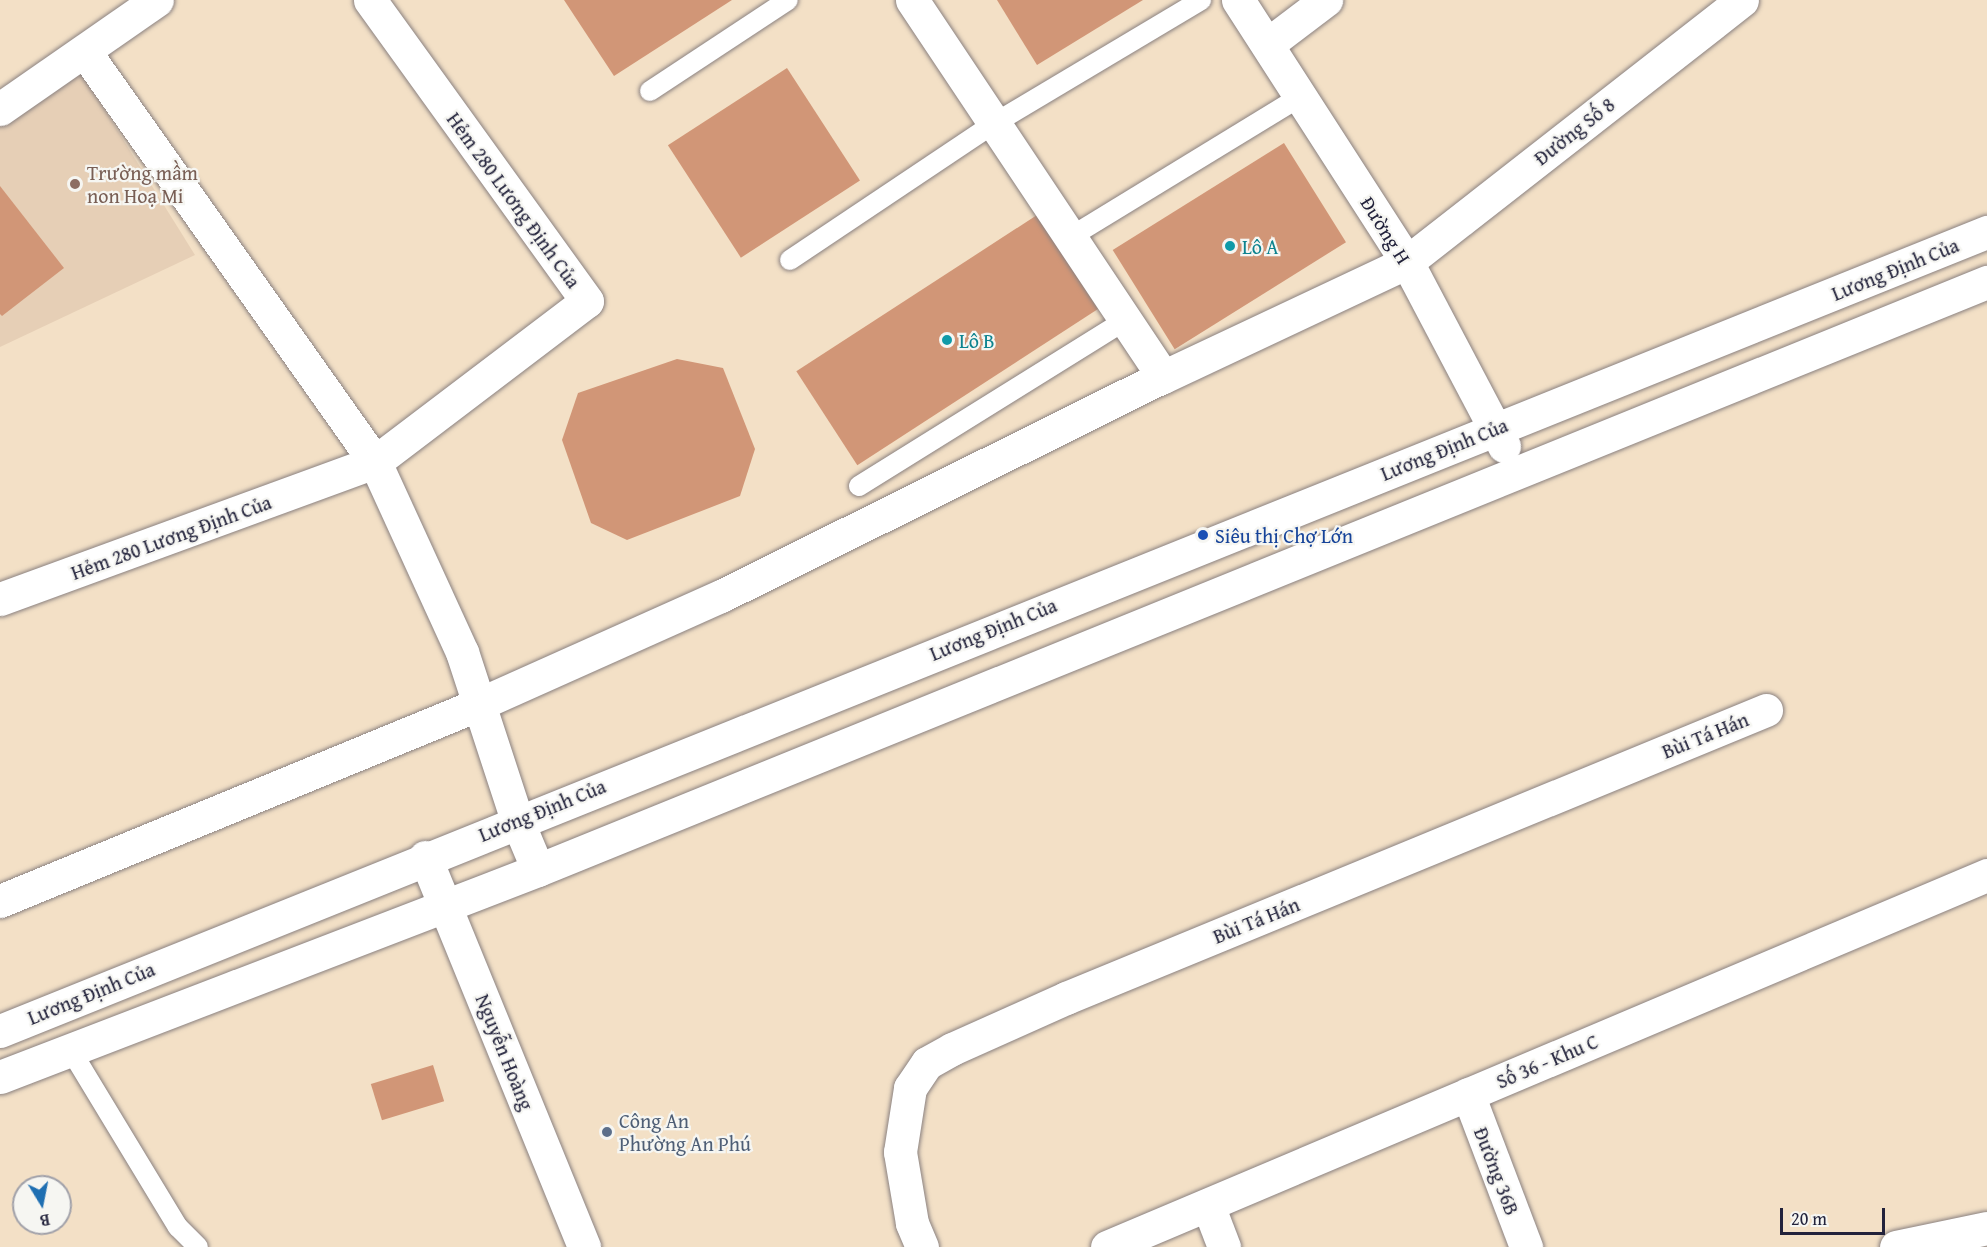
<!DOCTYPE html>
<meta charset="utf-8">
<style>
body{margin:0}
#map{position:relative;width:1987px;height:1247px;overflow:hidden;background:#f3e0c6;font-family:"Gentium Book Plus",serif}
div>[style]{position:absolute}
.built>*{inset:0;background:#e6cfb6}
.building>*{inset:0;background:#d19677;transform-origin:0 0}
.roads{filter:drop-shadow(0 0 2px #8a8180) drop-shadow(0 0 2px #8a8180)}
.lane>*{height:20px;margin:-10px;padding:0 10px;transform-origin:10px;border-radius:10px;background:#fff}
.street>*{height:33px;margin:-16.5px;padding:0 16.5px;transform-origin:16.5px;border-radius:16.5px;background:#fff}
.secondary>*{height:33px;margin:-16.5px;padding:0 16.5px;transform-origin:16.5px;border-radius:16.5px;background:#fff}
.dots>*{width:16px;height:16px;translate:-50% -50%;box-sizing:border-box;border:3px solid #f6f6f2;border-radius:50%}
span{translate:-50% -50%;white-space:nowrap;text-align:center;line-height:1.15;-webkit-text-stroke:4.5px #f6f6f2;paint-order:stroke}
.street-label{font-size:20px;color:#22223b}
.education-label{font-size:20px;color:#785e54}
.left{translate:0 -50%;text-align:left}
.culture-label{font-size:20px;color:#0d838f}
.transit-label{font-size:20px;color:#164399}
.service-label{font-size:20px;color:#4e5e75}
.north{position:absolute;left:12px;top:1175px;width:60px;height:60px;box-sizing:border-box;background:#f6f6f2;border:2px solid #a1a1a9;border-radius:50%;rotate:170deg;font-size:16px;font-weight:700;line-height:24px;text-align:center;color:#22223b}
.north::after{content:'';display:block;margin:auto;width:21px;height:27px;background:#1f6fb2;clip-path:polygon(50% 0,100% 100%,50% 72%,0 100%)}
.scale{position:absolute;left:1780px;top:1208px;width:105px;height:27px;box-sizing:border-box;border:3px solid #22223b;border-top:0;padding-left:8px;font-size:18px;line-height:21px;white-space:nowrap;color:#22223b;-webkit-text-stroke:4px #f6f6f2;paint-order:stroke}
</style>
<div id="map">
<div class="built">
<i style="clip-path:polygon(81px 72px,195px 255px,0 347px,0 114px)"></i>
</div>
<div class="building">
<i style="clip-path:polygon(564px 0,732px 0,614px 76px)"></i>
<i style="clip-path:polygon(997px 0,1143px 0,1037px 65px)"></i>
<i style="left:787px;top:68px;width:134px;height:142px;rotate:57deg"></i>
<i style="left:1284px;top:143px;width:117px;height:202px;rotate:58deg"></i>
<i style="clip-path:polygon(0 186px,64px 268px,2px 316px,0 314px)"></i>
<i style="left:1037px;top:215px;width:112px;height:287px;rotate:57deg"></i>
<i style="clip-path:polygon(677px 359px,723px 368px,755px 449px,740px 496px,627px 540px,591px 523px,562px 440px,578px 393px)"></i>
<i style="left:433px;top:1065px;width:38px;height:65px;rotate:73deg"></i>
</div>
<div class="roads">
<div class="lane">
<i style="left:650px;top:91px;width:165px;rotate:-33.4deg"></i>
<i style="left:1072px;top:236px;width:268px;rotate:-31.4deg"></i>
<i style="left:790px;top:260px;width:247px;rotate:-33.8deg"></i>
<i style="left:995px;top:123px;width:240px;rotate:-30.8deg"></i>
<i style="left:859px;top:486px;width:316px;rotate:-31.9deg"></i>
<i style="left:70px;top:1049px;width:208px;rotate:58.8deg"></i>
<i style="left:178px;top:1227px;width:28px;rotate:45deg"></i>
</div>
<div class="street">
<i style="left:912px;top:0;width:453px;rotate:56.3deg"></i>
<i style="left:1268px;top:44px;width:73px;rotate:-37.2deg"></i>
<i style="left:85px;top:52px;width:502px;rotate:54.73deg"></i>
<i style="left:375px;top:462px;width:209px;rotate:65.4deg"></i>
<i style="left:462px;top:652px;width:177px;rotate:71.9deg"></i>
<i style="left:517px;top:820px;width:54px;rotate:67.2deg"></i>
<i style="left:0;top:109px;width:191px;rotate:-34.8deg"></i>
<i style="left:0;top:599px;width:399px;rotate:-20.1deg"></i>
<i style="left:375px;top:462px;width:266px;rotate:-37.2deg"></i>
<i style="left:587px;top:301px;width:371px;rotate:-125.8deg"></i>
<i style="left:0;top:901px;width:516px;rotate:-22.34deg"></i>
<i style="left:477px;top:705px;width:267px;rotate:-24.1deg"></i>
<i style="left:721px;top:596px;width:493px;rotate:-26.4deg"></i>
<i style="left:1163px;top:377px;width:270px;rotate:-25.2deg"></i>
<i style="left:1407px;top:262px;width:425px;rotate:-38deg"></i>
<i style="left:1468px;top:1094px;width:164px;rotate:69.2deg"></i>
<i style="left:1208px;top:1205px;width:45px;rotate:69.1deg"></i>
<i style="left:922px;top:1247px;width:26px;rotate:-113deg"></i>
<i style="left:912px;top:1223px;width:72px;rotate:-99.6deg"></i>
<i style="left:900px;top:1152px;width:65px;rotate:-81.1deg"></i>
<i style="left:910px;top:1088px;width:30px;rotate:-56deg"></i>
<i style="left:927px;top:1063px;width:29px;rotate:-29deg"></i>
<i style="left:952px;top:1049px;width:125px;rotate:-24.1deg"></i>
<i style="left:1066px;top:998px;width:757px;rotate:-22.36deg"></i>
<i style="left:1107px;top:1247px;width:955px;rotate:-22.92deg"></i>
<i style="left:1896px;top:1247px;width:93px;rotate:-11.8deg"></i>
</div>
<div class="secondary">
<i style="left:1238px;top:0;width:312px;rotate:57.2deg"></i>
<i style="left:1407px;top:262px;width:208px;rotate:62.2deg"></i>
<i style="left:425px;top:857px;width:421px;rotate:67.8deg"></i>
<i style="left:0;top:1031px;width:2142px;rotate:-21.91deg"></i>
<i style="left:0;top:1077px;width:576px;rotate:-21.04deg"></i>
<i style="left:538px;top:870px;width:1564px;rotate:-22.09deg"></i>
</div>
</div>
<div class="dots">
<i style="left:75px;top:184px;background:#8d6e63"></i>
<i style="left:1230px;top:246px;background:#0f9aa8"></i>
<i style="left:947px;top:340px;background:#0f9aa8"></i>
<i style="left:1203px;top:535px;background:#1a4fb4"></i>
<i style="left:607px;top:1132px;background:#5c6f8a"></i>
</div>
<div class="street-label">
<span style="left:1574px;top:131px;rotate:-38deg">Đường Số 8</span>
<span style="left:514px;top:200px;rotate:54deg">Hẻm 280 Lương Định Của</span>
<span style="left:1386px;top:230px;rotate:58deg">Đường H</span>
<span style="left:1895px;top:269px;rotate:-22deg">Lương Định Của</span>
<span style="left:1444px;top:449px;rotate:-22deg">Lương Định Của</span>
<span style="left:171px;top:537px;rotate:-20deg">Hẻm 280 Lương Định Của</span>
<span style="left:993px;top:629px;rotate:-22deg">Lương Định Của</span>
<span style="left:1705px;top:735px;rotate:-22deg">Bùi Tá Hán</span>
<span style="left:542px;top:810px;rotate:-22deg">Lương Định Của</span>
<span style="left:1256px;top:920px;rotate:-22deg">Bùi Tá Hán</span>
<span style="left:91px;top:993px;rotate:-22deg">Lương Định Của</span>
<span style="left:505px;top:1052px;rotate:68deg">Nguyễn Hoàng</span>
<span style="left:1547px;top:1061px;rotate:-23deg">Số 36 - Khu C</span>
<span style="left:1497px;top:1171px;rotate:69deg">Đường 36B</span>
</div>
<div class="education-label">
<span class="left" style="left:87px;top:184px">Trường mầm<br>non Hoạ Mi</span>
</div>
<div class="culture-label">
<span class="left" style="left:1242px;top:246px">Lô A</span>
<span class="left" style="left:959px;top:340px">Lô B</span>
</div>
<div class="transit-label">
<span class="left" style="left:1215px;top:535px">Siêu thị Chợ Lớn</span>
</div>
<div class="service-label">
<span class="left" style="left:619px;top:1132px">Công An<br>Phường An Phú</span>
</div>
<div class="north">B</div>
<div class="scale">20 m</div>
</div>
